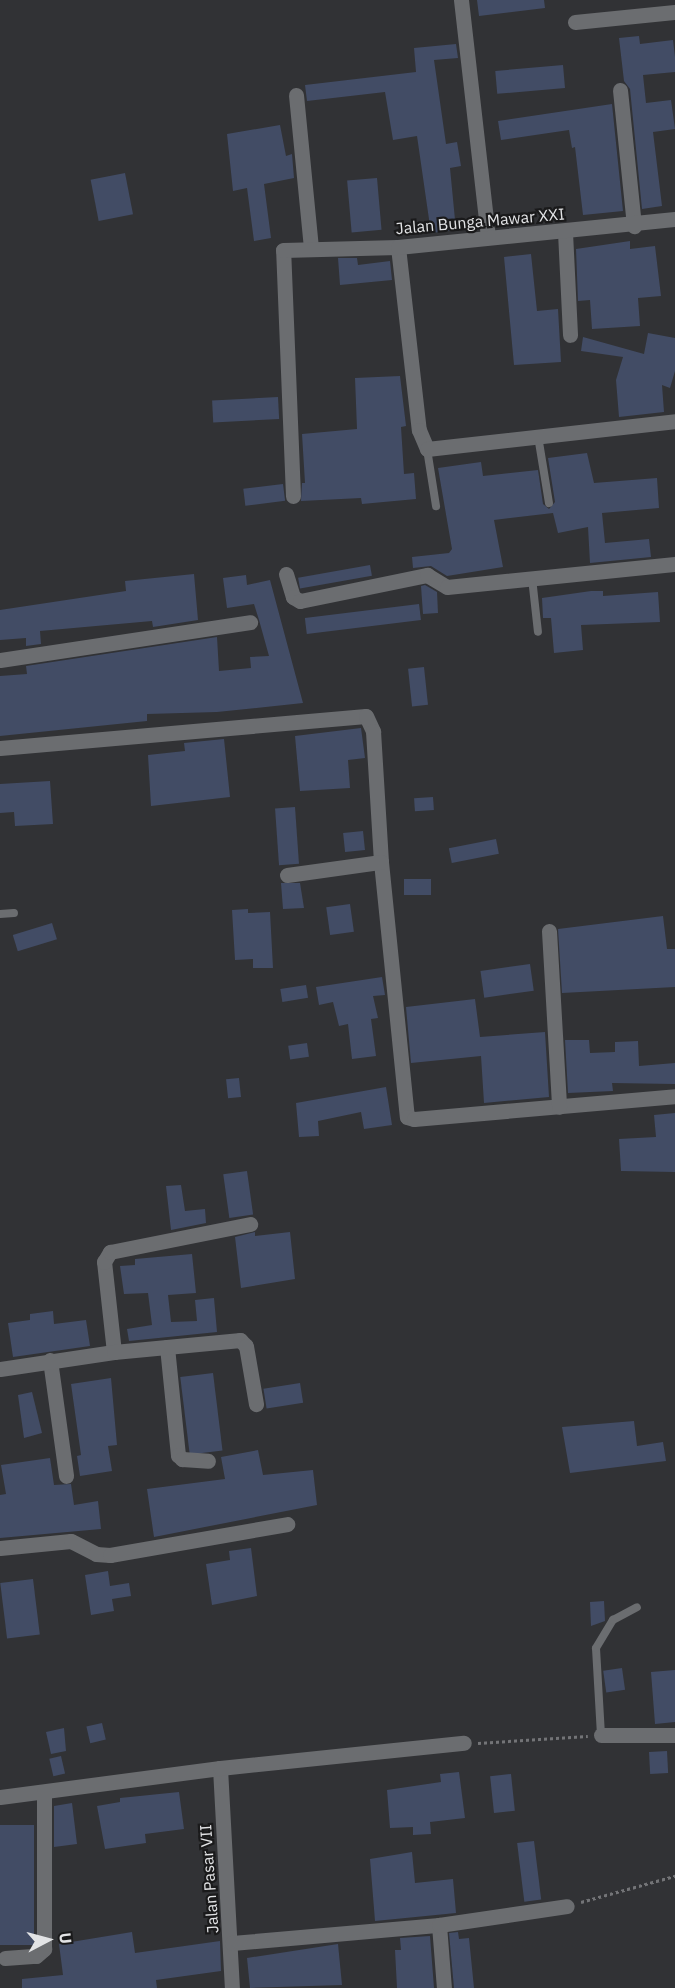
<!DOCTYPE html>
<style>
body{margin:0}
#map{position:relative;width:675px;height:1988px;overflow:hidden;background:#313235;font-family:"IBM Plex Sans",sans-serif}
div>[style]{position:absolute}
.building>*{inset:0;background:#424c65;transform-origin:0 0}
.path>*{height:3px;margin-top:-1.5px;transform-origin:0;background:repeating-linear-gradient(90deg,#737477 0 3px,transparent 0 6px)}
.service>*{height:8px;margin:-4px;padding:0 4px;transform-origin:4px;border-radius:4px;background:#6b6d70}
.minor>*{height:15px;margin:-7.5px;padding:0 7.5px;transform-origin:7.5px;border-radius:7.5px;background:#6b6d70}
span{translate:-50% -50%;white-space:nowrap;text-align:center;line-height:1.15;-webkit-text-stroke:4.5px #1a1a1b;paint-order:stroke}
.street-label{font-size:16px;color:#e2e3e5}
.north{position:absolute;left:18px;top:1910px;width:60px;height:60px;-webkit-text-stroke:4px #1a1a1b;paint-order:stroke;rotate:84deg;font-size:16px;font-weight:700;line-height:24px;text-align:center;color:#e2e3e5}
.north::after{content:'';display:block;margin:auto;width:21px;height:27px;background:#e2e3e5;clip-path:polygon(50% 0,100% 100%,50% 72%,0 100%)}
</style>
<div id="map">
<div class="building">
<i style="clip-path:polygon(477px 0,544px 0,545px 8px,479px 16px)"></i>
<i style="clip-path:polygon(639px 36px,640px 44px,673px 40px,675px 57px,675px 72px,643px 75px,646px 103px,671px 100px,675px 129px,653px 132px,662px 206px,642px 209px,630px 89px,624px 81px,619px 38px)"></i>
<i style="clip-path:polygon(456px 44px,458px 58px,434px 60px,446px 144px,457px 142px,461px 166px,450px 168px,456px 230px,431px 233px,417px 136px,393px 140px,385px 92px,307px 101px,305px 85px,416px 72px,414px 48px)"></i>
<i style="left:563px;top:65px;width:23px;height:68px;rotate:85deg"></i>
<i style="clip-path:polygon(612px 104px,623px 211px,583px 215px,575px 147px,572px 148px,569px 130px,501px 140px,498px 121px)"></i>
<i style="clip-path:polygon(280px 125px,286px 156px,292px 154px,294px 178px,264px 184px,271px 238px,254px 241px,247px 188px,233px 191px,227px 134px)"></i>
<i style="left:125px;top:173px;width:42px;height:35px;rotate:79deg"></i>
<i style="left:377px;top:178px;width:52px;height:30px;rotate:85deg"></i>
<i style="clip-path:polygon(630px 241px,630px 249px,655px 246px,661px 296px,638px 298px,640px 326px,592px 329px,590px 300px,578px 301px,576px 249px)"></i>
<i style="clip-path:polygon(531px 254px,537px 311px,558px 309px,561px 362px,514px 365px,504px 257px)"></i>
<i style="clip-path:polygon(338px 258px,357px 258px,358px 265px,390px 261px,392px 280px,340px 285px)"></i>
<i style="clip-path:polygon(648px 333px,675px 338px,675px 371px,670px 388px,662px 385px,664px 412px,619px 417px,616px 380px,623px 357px,581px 351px,583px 337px,644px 354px)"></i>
<i style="clip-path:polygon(400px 376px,406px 426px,401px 427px,404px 474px,414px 473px,416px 499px,362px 504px,361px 498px,301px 501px,302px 483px,305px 483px,302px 434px,357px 429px,355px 378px)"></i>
<i style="left:278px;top:397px;width:22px;height:66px;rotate:87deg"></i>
<i style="clip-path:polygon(587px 453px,594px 483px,657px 478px,659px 508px,602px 513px,605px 543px,649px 539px,651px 557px,590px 563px,588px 527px,558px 533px,553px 513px,494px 520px,503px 567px,447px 576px,431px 566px,413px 568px,412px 557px,449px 553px,452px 549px,438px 468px,481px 462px,483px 476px,538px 470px,543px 504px,549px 509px,555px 502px,548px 458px)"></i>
<i style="left:283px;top:484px;width:17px;height:40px;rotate:83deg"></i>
<i style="left:370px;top:565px;width:11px;height:73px;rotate:80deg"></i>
<i style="clip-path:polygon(194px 574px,198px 620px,153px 627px,152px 621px,40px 631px,41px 644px,26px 646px,26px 638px,0 640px,0 610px,126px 591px,125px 581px)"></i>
<i style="clip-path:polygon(246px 575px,247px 585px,270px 580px,303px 703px,217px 712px,147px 714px,147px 721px,0 736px,0 676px,27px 674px,26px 666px,217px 637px,219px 671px,251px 668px,250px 657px,269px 656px,259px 620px,254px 604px,227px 608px,223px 578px)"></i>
<i style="clip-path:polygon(425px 585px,437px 592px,438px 613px,423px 614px,421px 586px)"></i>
<i style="clip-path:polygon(591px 591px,603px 591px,603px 596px,658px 592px,660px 622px,581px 625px,583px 650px,554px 653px,551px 618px,543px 618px,542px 598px)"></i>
<i style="left:419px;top:604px;width:16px;height:115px;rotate:83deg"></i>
<i style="left:424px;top:667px;width:38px;height:16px;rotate:84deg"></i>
<i style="clip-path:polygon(361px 728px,365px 758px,348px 760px,350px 788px,300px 791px,295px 736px)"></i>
<i style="clip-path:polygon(224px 739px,230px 797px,151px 806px,148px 755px,185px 751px,184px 743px)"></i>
<i style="clip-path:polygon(50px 781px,53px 824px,15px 826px,14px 812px,0 813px,0 784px)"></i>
<i style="left:433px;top:797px;width:13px;height:19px;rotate:86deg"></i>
<i style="left:295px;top:807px;width:57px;height:20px;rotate:86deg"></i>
<i style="left:363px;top:831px;width:19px;height:20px;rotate:84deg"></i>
<i style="left:496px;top:839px;width:15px;height:48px;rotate:79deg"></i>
<i style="left:404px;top:879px;width:27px;height:16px"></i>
<i style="clip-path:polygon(281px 883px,300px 883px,304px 908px,283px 909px)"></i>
<i style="left:350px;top:904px;width:28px;height:24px;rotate:82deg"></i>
<i style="clip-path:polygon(248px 909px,248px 913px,270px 912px,273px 968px,253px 968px,253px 959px,235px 960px,232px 910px)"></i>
<i style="clip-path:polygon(663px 916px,667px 949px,675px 949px,675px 987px,562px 993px,558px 929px)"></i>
<i style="left:52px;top:923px;width:17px;height:41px;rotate:73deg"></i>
<i style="left:530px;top:964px;width:27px;height:50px;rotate:82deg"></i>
<i style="clip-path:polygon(382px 977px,385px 995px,373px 996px,378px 1018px,371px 1019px,376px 1056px,352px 1059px,348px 1024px,339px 1026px,333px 1002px,319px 1005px,316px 987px)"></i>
<i style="left:306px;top:985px;width:13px;height:26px;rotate:81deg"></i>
<i style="clip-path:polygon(475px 999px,480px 1037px,545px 1032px,549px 1097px,484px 1103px,481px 1056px,411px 1063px,406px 1007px)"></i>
<i style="clip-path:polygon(565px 1040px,589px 1040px,590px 1053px,615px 1052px,615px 1042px,638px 1041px,639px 1066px,675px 1063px,675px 1084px,612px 1083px,613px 1091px,568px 1093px)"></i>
<i style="left:307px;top:1043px;width:14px;height:19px;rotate:82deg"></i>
<i style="left:239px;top:1078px;width:19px;height:13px;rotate:84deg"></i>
<i style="clip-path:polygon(386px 1087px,392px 1125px,364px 1129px,361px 1112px,318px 1121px,319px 1136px,299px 1137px,296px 1103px)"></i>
<i style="clip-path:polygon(675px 1113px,675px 1172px,621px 1171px,619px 1139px,656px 1137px,654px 1115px)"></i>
<i style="left:247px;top:1171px;width:44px;height:24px;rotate:82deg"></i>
<i style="clip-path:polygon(181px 1185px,185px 1211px,205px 1209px,206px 1223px,171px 1230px,166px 1186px)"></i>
<i style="clip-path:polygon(255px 1232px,255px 1236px,290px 1232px,295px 1279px,241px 1288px,235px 1237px)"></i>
<i style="clip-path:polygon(192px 1254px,196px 1293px,168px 1295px,171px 1322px,197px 1321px,195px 1300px,214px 1298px,217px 1332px,129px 1341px,127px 1329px,152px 1325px,148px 1293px,124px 1294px,120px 1266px,135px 1265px,135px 1259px)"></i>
<i style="clip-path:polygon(53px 1311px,54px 1324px,86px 1320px,90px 1346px,13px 1357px,8px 1323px,30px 1320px,30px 1314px)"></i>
<i style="left:213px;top:1373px;width:78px;height:33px;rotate:83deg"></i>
<i style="clip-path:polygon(111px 1378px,117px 1445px,108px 1446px,112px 1471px,80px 1476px,77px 1456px,81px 1455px,71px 1384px)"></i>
<i style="left:300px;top:1383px;width:20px;height:37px;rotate:81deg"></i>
<i style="clip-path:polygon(32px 1392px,42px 1433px,24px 1438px,18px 1395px)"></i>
<i style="clip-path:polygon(634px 1421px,637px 1446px,663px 1442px,666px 1461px,570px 1473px,562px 1427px)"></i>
<i style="clip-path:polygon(258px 1450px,263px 1475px,313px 1470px,317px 1505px,154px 1537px,147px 1489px,225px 1479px,221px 1457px)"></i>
<i style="clip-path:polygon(50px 1458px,54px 1485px,71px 1484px,74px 1505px,98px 1501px,101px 1529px,0 1538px,0 1495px,6px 1494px,1px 1465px)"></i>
<i style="clip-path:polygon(251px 1548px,257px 1596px,212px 1605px,206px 1564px,230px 1560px,229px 1551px)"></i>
<i style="clip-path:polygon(108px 1571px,110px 1586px,129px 1583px,131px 1596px,112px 1599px,114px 1611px,91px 1615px,85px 1575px)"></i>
<i style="left:33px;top:1579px;width:56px;height:33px;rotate:83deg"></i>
<i style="clip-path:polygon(604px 1601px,605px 1621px,591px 1626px,590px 1602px)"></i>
<i style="left:622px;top:1668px;width:22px;height:19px;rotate:82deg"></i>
<i style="clip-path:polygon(675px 1670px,675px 1722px,655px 1724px,651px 1672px)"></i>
<i style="left:102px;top:1723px;width:17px;height:16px;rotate:77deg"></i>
<i style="clip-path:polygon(64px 1728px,66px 1751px,51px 1754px,46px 1732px)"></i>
<i style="left:667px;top:1751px;width:22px;height:18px;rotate:87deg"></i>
<i style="left:61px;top:1756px;width:18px;height:12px;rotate:77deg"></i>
<i style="clip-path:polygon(459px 1772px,465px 1818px,430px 1822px,431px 1834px,413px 1835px,413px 1827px,390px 1828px,387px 1790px,441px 1782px,440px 1774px)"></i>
<i style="left:511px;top:1774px;width:37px;height:21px;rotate:84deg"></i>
<i style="clip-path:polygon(179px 1792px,184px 1829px,145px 1834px,146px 1843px,105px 1849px,97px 1806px,120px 1802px,120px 1798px)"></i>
<i style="clip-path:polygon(72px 1803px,77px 1844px,54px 1847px,54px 1806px)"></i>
<i style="left:34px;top:1825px;width:120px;height:34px;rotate:90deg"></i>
<i style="left:534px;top:1841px;width:59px;height:17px;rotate:83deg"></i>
<i style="clip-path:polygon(412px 1852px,415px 1883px,453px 1879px,456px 1913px,375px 1921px,370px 1859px)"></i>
<i style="clip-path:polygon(132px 1932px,135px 1953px,220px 1941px,221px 1971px,156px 1980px,157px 1988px,22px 1988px,22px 1979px,63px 1975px,59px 1944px)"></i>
<i style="clip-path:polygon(458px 1932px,459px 1939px,469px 1938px,474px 1988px,454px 1988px,449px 1933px)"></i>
<i style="clip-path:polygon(430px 1936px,434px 1988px,397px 1988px,395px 1950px,401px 1950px,400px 1938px)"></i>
<i style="clip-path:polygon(338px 1944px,342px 1985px,250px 1988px,247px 1958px)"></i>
</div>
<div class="path">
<i style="left:478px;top:1743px;width:110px;rotate:-3.6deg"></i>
<i style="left:581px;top:1902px;width:98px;rotate:-15.5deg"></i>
</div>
<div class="service">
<i style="left:538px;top:436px;width:68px;rotate:80.7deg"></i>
<i style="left:427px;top:449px;width:58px;rotate:81deg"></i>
<i style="left:532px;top:578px;width:54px;rotate:83.7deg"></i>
<i style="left:0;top:914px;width:14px;rotate:-4deg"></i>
<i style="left:601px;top:1735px;width:87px;rotate:-93.3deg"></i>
<i style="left:596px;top:1648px;width:33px;rotate:-59deg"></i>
<i style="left:613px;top:1620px;width:27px;rotate:-28deg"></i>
</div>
<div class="minor">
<i style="left:461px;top:0;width:238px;rotate:83.5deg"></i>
<i style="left:575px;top:22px;width:100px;rotate:-5.7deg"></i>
<i style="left:620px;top:90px;width:137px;rotate:84.1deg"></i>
<i style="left:296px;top:95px;width:153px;rotate:84.4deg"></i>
<i style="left:565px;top:232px;width:103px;rotate:87.2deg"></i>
<i style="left:398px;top:247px;width:184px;rotate:83.5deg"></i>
<i style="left:419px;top:430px;width:21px;rotate:67deg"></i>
<i style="left:427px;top:449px;width:250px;rotate:-6.4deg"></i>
<i style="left:293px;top:496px;width:246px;rotate:-92.3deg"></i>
<i style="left:283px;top:250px;width:115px;rotate:-1.5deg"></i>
<i style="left:398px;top:247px;width:278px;rotate:-5.8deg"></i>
<i style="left:286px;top:574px;width:24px;rotate:73deg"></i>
<i style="left:293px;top:597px;width:8px;rotate:30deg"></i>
<i style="left:300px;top:601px;width:130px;rotate:-11.6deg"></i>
<i style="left:427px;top:575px;width:23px;rotate:31deg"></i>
<i style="left:447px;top:587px;width:229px;rotate:-5.8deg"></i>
<i style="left:0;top:660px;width:253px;rotate:-8.6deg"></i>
<i style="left:0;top:748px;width:367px;rotate:-5deg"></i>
<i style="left:366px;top:716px;width:17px;rotate:65deg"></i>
<i style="left:373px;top:731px;width:131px;rotate:86.5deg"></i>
<i style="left:381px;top:862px;width:256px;rotate:84.2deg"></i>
<i style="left:407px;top:1117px;width:7px;rotate:16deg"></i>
<i style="left:414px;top:1119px;width:262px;rotate:-5deg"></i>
<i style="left:287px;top:875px;width:95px;rotate:-7.9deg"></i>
<i style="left:549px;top:931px;width:176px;rotate:86.7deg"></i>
<i style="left:167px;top:1347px;width:109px;rotate:84.2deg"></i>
<i style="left:178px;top:1455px;width:6px;rotate:45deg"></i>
<i style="left:182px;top:1459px;width:26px;rotate:4deg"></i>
<i style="left:114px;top:1352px;width:91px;rotate:-96.3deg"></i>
<i style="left:104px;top:1262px;width:12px;rotate:-59deg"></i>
<i style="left:110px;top:1252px;width:143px;rotate:-11.3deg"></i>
<i style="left:50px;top:1360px;width:117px;rotate:82.1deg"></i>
<i style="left:0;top:1369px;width:115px;rotate:-8.5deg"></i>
<i style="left:114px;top:1352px;width:127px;rotate:-5.4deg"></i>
<i style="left:240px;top:1340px;width:8px;rotate:45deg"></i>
<i style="left:246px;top:1346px;width:59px;rotate:80.2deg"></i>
<i style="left:0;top:1548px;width:71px;rotate:-5.6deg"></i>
<i style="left:71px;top:1541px;width:28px;rotate:27deg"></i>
<i style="left:96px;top:1554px;width:14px;rotate:4deg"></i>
<i style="left:110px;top:1555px;width:180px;rotate:-9.9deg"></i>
<i style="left:601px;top:1735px;width:74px"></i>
<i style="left:220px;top:1768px;width:220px;rotate:86.9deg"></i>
<i style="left:0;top:1797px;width:222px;rotate:-7.5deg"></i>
<i style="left:220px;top:1768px;width:245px;rotate:-5.9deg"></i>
<i style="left:439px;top:1925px;width:63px;rotate:85.5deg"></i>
<i style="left:232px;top:1943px;width:208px;rotate:-5deg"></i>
<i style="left:439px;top:1925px;width:129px;rotate:-8.4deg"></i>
<i style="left:5px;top:1958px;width:31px;rotate:-4deg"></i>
<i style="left:36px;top:1956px;width:11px;rotate:-41deg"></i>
<i style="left:44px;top:1949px;width:157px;rotate:-90deg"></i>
</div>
<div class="street-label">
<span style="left:480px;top:221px;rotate:-5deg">Jalan Bunga Mawar XXI</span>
<span style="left:209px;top:1879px;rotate:-94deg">Jalan Pasar VII</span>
</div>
<div class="north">U</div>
</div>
